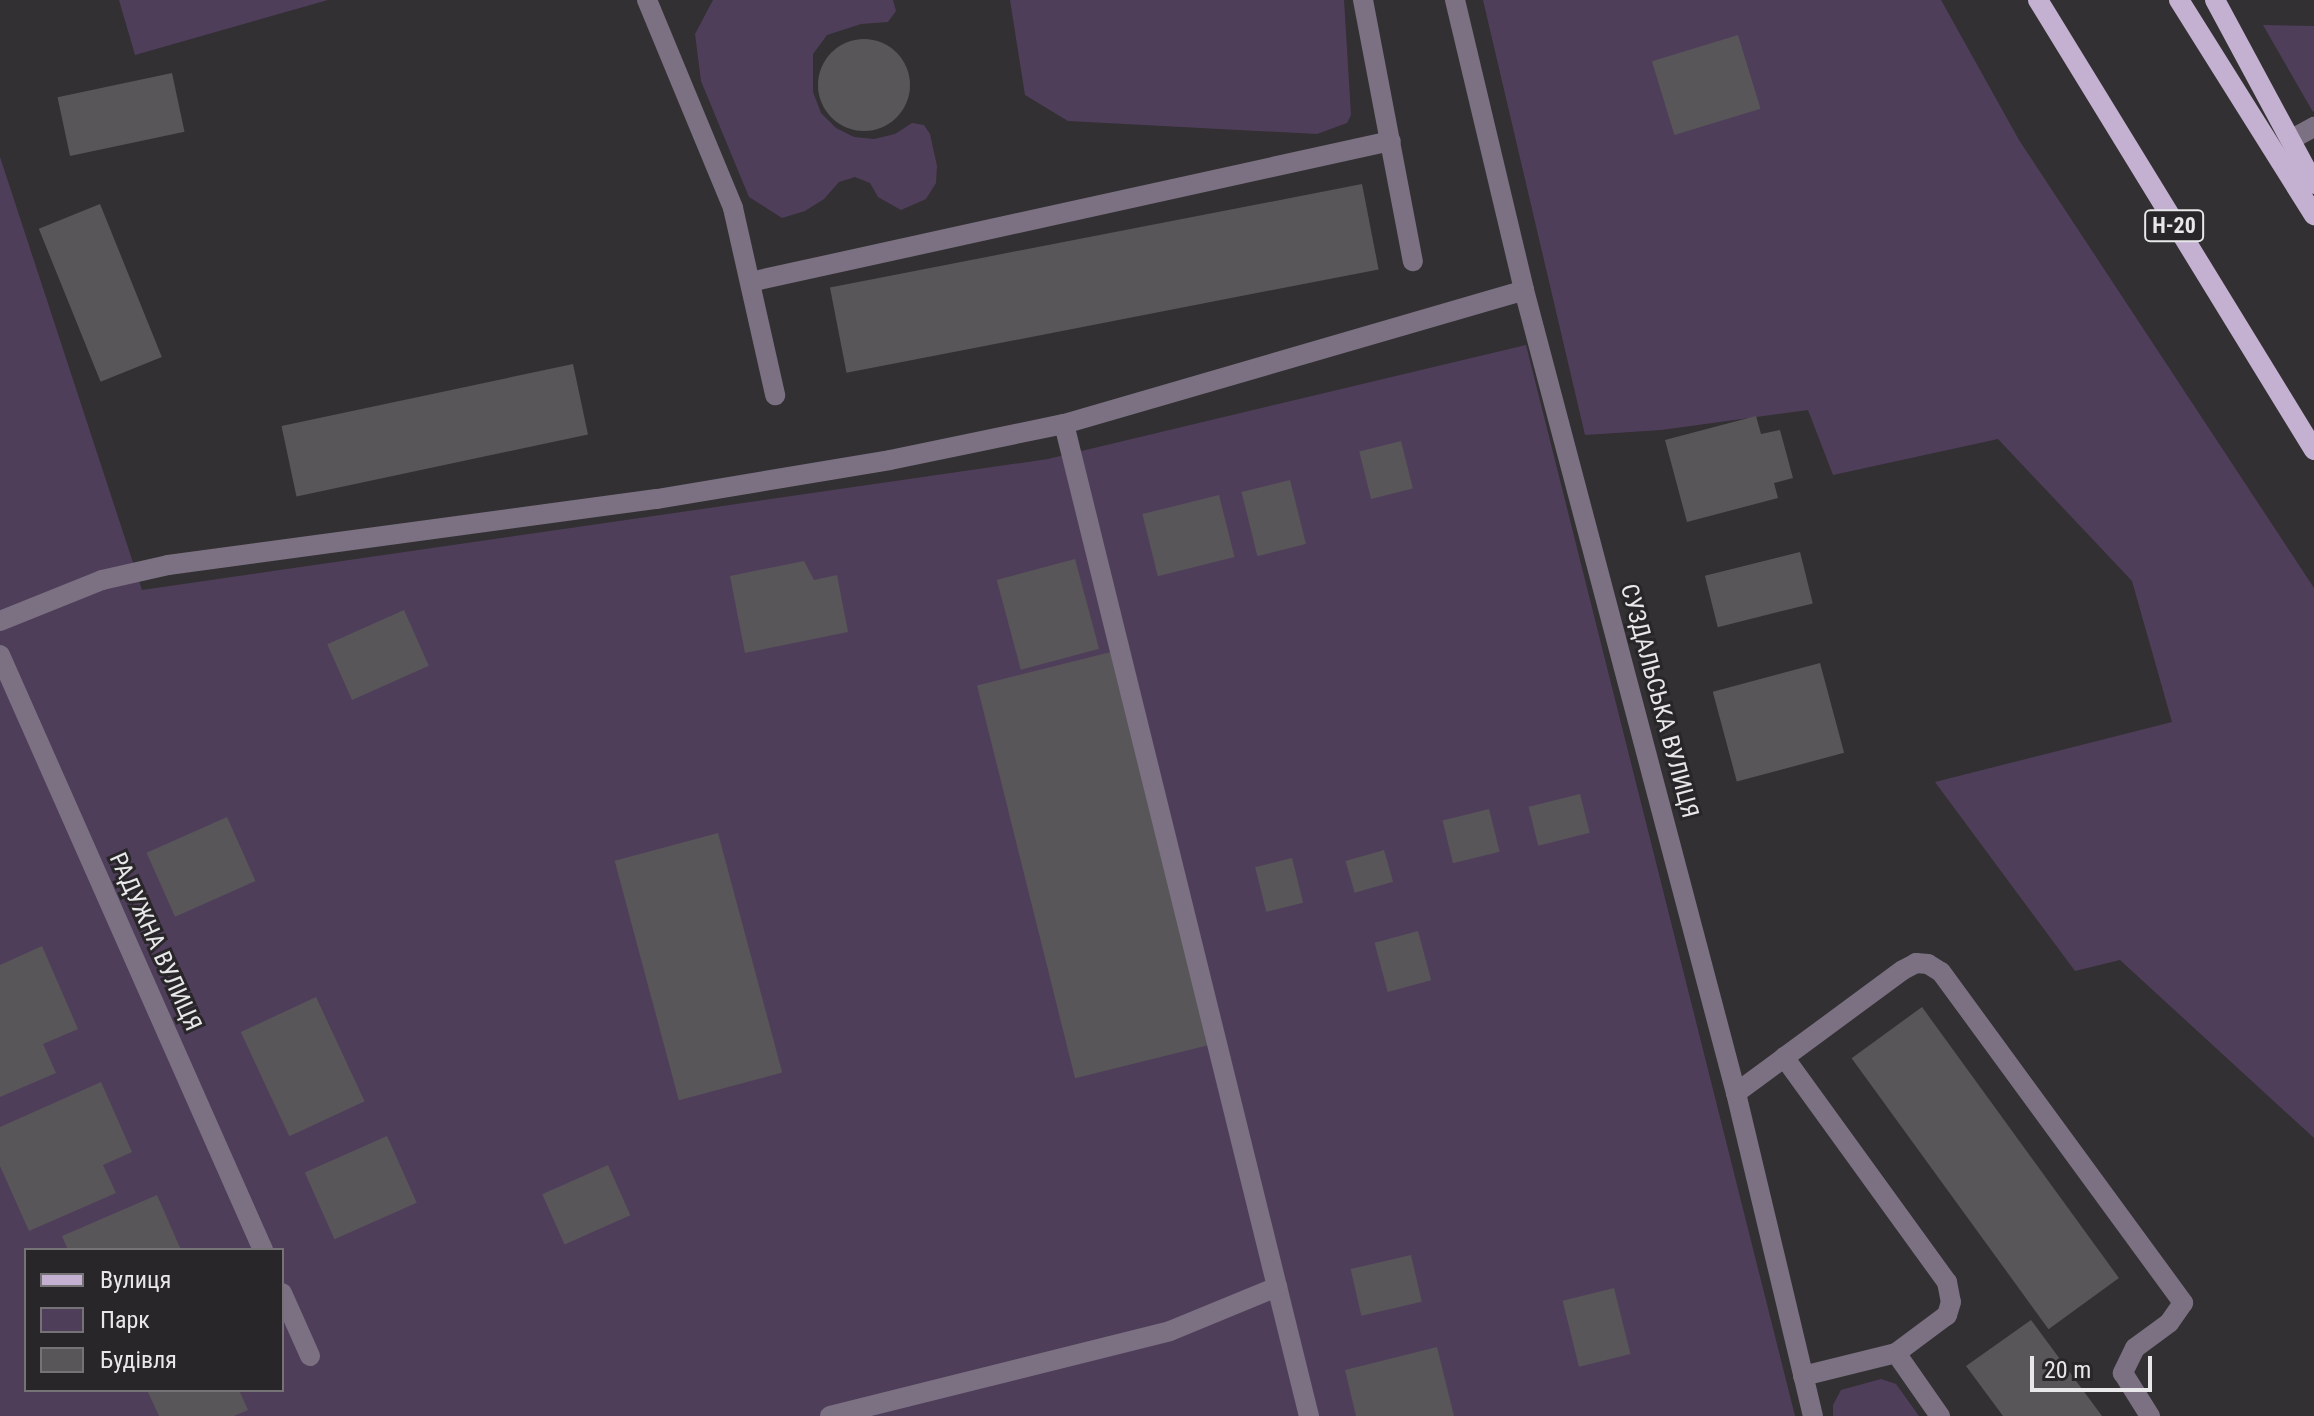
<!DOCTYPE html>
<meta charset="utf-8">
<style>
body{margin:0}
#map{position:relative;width:2314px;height:1416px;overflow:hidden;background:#323033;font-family:"Roboto Condensed",sans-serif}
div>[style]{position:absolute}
.green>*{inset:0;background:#4f3e5a}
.building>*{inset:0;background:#585659;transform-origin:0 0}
.round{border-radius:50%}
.minor>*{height:20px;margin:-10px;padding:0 10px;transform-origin:10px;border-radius:10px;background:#7b7182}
.major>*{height:20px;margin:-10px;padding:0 10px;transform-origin:10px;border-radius:10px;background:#c4b1d2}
span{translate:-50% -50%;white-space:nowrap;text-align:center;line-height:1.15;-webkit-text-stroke:6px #282629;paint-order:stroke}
.shield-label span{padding:2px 6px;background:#282629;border:2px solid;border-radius:6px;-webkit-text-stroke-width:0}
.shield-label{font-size:22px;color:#e8e7e9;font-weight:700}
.street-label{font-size:24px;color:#e8e7e9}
.legend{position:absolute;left:24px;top:1248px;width:260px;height:144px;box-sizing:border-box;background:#282629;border:2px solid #757376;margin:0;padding:10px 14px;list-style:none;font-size:24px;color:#e8e7e9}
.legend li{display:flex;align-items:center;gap:16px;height:40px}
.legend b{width:40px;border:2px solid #757376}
.scale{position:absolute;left:2030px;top:1356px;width:122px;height:36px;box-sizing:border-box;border:4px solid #e8e7e9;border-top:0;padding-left:10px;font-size:24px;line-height:28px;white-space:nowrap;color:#e8e7e9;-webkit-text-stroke:6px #282629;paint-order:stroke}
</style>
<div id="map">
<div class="green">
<i style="clip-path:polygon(119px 0,328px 0,135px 55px)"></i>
<i style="clip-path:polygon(713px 0,893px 0,896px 11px,888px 22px,861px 24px,827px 35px,813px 54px,813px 92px,821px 113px,836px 128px,854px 137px,874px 139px,895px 134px,912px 123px,924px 125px,930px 134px,937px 166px,936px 183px,926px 199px,901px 210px,878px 197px,870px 183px,855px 177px,839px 182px,824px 199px,805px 211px,782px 218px,749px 197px,701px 81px,695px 34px)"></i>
<i style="clip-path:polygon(1010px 0,1344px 0,1351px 115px,1347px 123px,1317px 134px,1068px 121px,1025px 95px)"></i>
<i style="clip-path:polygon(1483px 0,1941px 0,2019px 140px,2314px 588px,2314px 1138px,2120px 960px,2075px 971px,1935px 782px,2172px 722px,2132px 581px,1998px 439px,1833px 475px,1808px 410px,1661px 430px,1585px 435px)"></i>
<i style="clip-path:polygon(2263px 25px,2314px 26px,2314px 111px,2313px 112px)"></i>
<i style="clip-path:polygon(evenodd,0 157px,142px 590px,1048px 459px,1526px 345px,1795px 1416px,0 1416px,0 157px,26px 1250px,282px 1250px,282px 1390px,26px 1390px,26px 1250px)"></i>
<i style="clip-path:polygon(1881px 1379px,1896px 1384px,1919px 1416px,1833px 1416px,1833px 1405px,1841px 1390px)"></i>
</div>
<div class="building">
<i style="left:1738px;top:35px;width:77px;height:90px;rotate:73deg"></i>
<i class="round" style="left:818px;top:39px;width:92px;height:92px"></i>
<i style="left:172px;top:73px;width:60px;height:117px;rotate:78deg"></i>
<i style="left:1362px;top:184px;width:87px;height:542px;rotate:79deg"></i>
<i style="left:100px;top:204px;width:165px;height:66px;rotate:68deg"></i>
<i style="left:573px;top:364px;width:72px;height:298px;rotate:78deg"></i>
<i style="clip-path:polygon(1756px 416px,1761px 434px,1780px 430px,1793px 478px,1774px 483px,1778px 498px,1687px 522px,1665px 440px)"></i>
<i style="left:1401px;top:441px;width:49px;height:43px;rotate:76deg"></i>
<i style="left:1290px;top:480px;width:66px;height:50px;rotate:76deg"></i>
<i style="left:1219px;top:495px;width:64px;height:79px;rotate:76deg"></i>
<i style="left:1800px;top:552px;width:53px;height:98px;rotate:76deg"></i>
<i style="left:1075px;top:559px;width:93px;height:81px;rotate:75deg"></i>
<i style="clip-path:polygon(804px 561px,814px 580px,837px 575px,848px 632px,745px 653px,730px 576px)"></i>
<i style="left:404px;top:610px;width:61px;height:84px;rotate:66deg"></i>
<i style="left:1111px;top:652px;width:405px;height:138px;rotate:76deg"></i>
<i style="left:1820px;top:663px;width:93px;height:111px;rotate:75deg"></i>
<i style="left:1580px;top:794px;width:40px;height:53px;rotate:76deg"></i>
<i style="left:1489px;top:809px;width:44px;height:48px;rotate:76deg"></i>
<i style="left:227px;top:817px;width:70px;height:88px;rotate:66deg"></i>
<i style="left:718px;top:833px;width:248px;height:107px;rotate:75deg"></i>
<i style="left:1384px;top:850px;width:33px;height:40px;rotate:74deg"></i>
<i style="left:1292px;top:858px;width:46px;height:38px;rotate:76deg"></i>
<i style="left:1418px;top:931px;width:51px;height:45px;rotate:75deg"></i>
<i style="clip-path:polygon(42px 946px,78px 1029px,43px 1044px,56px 1073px,0 1097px,0 965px)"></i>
<i style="left:316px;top:997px;width:115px;height:83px;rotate:65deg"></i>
<i style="left:1922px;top:1007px;width:335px;height:87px;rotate:54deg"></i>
<i style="clip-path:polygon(101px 1082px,132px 1152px,103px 1165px,116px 1193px,29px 1231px,0 1166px,0 1127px)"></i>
<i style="left:387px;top:1136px;width:73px;height:90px;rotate:66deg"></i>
<i style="left:608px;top:1165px;width:55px;height:72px;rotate:66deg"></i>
<i style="clip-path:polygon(157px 1195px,181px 1250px,68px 1250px,62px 1236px)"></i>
<i style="left:1411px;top:1255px;width:48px;height:62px;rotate:77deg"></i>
<i style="left:1614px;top:1288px;width:68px;height:53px;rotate:76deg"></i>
<i style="clip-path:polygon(2031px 1320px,2102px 1416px,2003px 1416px,1966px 1366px)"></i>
<i style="clip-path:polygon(1437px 1347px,1454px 1416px,1356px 1416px,1345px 1370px)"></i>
<i style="clip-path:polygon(147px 1390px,239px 1390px,248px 1410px,234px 1416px,159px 1416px)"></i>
</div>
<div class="minor">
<i style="left:647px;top:0;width:225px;rotate:67.5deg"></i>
<i style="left:733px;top:208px;width:192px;rotate:77.3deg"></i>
<i style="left:1363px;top:0;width:266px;rotate:79.2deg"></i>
<i style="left:1455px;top:0;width:298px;rotate:76.6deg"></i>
<i style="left:1524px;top:290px;width:831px;rotate:75.21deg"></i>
<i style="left:1736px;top:1093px;width:332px;rotate:76.6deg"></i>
<i style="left:2292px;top:139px;width:25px;rotate:-29deg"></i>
<i style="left:750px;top:282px;width:656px;rotate:-12.41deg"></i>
<i style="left:1064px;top:424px;width:1022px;rotate:76.13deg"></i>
<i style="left:0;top:621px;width:110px;rotate:-21.9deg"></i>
<i style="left:102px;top:580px;width:68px;rotate:-12.8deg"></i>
<i style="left:168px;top:565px;width:493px;rotate:-7.7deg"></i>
<i style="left:657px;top:499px;width:236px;rotate:-9.5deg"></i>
<i style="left:890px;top:460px;width:178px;rotate:-11.7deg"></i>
<i style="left:1064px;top:424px;width:479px;rotate:-16.2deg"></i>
<i style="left:0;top:655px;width:651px;rotate:66.15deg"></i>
<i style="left:1784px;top:1057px;width:278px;rotate:54.1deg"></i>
<i style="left:1947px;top:1282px;width:20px;rotate:79deg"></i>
<i style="left:1951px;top:1302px;width:14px;rotate:107deg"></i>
<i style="left:1947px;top:1315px;width:64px;rotate:143.3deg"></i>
<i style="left:1896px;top:1353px;width:77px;rotate:55.1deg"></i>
<i style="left:1736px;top:1093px;width:207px;rotate:-36.4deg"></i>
<i style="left:1903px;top:970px;width:15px;rotate:-28deg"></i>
<i style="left:1916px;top:963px;width:12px;rotate:5deg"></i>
<i style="left:1928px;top:964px;width:15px;rotate:32deg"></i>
<i style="left:1941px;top:972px;width:410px;rotate:53.8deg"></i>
<i style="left:2183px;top:1303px;width:24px;rotate:125deg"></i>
<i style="left:2169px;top:1323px;width:42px;rotate:143.7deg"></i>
<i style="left:2135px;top:1348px;width:28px;rotate:116deg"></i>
<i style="left:2123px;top:1373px;width:51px;rotate:57.9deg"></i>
<i style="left:282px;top:1293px;width:69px;rotate:66deg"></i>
<i style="left:1803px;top:1376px;width:96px;rotate:-13.9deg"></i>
<i style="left:830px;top:1416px;width:350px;rotate:-14deg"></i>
<i style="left:1170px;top:1331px;width:116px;rotate:-22.4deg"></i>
</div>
<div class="major">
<i style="left:2038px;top:0;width:528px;rotate:58.48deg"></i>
<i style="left:2179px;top:0;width:254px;rotate:57.9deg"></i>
<i style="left:2215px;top:0;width:209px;rotate:61.7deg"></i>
</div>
<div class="shield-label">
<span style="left:2174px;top:226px">Н-20</span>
</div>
<div class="street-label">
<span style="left:1659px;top:701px;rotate:75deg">СУЗДАЛЬСЬКА ВУЛИЦЯ</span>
<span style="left:155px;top:942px;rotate:66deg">РАДУЖНА ВУЛИЦЯ</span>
</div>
<ul class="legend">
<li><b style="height:10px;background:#c4b1d2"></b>Вулиця</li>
<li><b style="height:22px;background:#4f3e5a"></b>Парк</li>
<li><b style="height:22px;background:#585659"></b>Будівля</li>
</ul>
<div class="scale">20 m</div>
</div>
